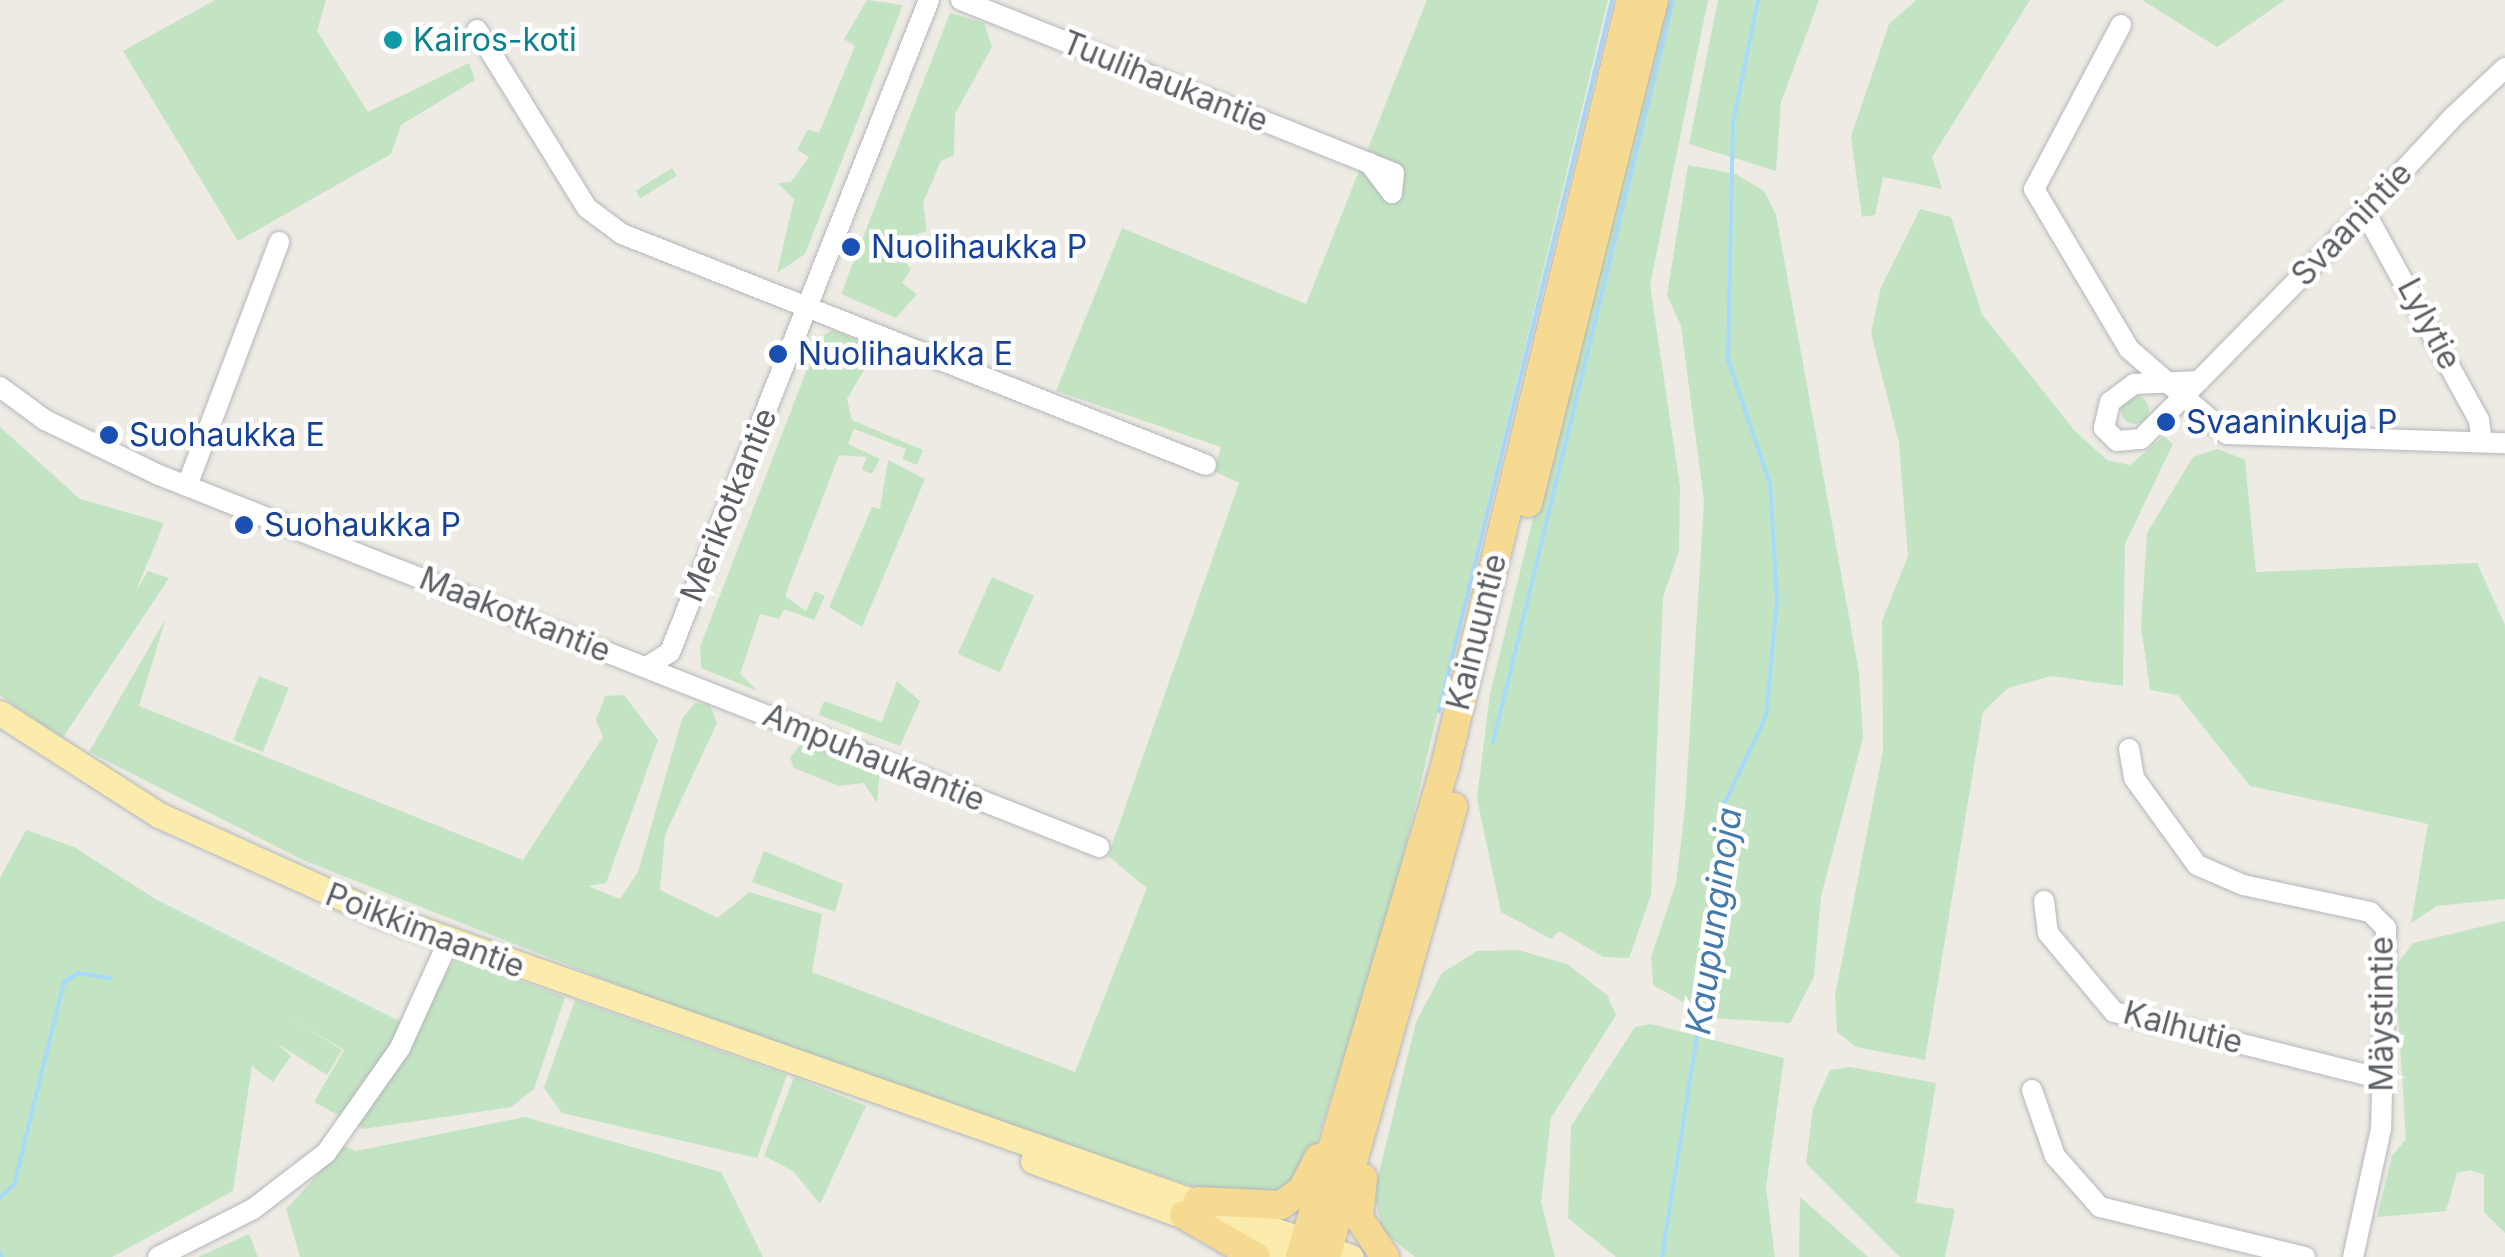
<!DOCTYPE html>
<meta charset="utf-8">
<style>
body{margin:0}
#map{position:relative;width:2505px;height:1257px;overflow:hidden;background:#eeebe4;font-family:Inter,sans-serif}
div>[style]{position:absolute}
.green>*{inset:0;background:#c3e4c2;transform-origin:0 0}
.round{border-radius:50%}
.stream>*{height:4px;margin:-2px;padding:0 2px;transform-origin:2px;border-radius:2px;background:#a7d9fa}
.roads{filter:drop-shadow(0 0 2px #b4b7ba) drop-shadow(0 0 2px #b4b7ba)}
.minor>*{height:20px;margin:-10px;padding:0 10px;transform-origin:10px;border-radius:10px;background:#fff}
.major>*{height:25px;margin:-12.5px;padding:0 12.5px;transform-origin:12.5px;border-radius:12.5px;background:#fbebac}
.highway>*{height:28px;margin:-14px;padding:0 14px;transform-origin:14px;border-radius:14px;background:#f7da92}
.dots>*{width:28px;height:28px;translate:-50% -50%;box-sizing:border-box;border:5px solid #fff;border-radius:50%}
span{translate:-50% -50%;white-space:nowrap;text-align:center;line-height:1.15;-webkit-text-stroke:9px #fff;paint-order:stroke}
.culture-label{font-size:32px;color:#0d838f}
.left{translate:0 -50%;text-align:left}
.street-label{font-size:32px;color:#5c6064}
.transit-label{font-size:32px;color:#164399}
.water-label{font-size:35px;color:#457aac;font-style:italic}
</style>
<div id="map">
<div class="green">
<i style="clip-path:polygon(215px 0,326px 0,317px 31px,368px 112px,469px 63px,475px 80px,401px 125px,391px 154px,238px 241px,123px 51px)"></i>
<i style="clip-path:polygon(867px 0,903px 5px,805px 254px,777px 273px,794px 199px,778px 183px,791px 182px,809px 157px,797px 150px,808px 129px,819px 133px,855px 46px,844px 39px)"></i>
<i style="clip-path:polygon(1427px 0,1608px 0,1386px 928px,1308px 1168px,1287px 1195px,1235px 1200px,802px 1058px,303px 860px,89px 752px,166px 618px,139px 706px,523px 860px,603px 737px,596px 720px,605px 696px,624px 695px,658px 740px,606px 883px,588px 886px,620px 899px,638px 872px,682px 719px,695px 703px,710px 705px,717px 723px,665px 835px,660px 890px,718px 918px,749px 892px,822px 914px,812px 972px,1075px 1072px,1147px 888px,1108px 856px,1239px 483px,1214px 471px,1221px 447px,1056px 391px,1122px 228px,1306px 304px)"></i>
<i style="clip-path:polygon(1660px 0,1708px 0,1650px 285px,1680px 486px,1679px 551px,1663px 597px,1651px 895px,1629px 958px,1603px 957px,1559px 931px,1551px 939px,1501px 912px,1477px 799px,1490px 694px)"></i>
<i style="clip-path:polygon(1718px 0,1819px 0,1781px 102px,1776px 171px,1689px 144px)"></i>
<i style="clip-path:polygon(1916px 0,2030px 0,1932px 157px,1942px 189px,1883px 177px,1875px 215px,1862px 217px,1851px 137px,1889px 24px)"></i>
<i style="clip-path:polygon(2142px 0,2285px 0,2217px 47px)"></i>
<i style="clip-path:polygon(950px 13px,984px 23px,992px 47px,955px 114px,954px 155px,941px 161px,923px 203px,927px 231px,911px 236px,927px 251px,903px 258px,911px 269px,902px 283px,917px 294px,896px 318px,841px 294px)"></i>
<i style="clip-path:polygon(1688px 165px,1736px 174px,1764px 191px,1776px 215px,1859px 672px,1863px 738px,1821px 896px,1814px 977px,1790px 1023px,1712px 1018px,1653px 985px,1651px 957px,1676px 883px,1685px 808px,1704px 501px,1681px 326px,1667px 295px)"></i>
<i style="left:672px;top:168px;width:9px;height:43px;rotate:58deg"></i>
<i style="clip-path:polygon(1920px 209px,1951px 217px,1982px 314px,2074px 430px,2107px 460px,2130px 465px,2164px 436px,2173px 444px,2125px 544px,2123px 686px,2051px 676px,2008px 688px,1983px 712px,1925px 1060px,1856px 1047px,1837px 1032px,1835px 996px,1883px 751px,1882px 621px,1908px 556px,1899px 443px,1871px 333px,1881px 287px)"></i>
<i style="clip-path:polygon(833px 330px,877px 348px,847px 399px,852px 420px,923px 450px,917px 465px,902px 459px,906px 449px,854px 429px,848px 444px,880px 459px,872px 474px,862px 470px,867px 457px,839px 455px,785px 596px,806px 611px,815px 591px,825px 596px,814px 620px,784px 609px,779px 619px,760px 614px,740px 674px,758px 691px,701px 668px,700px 647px,819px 338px)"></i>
<i class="round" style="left:2121px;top:396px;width:28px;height:28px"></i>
<i style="clip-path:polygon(0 427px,80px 499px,164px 523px,136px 591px,148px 571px,169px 578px,62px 739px,0 695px)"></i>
<i style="clip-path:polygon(2218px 449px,2245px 460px,2256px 572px,2477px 563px,2505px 625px,2505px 899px,2437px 906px,2411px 923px,2428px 824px,2250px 786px,2178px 695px,2150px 690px,2141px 626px,2147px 533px,2193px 457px)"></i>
<i style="clip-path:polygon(888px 460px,925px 479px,862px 627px,829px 607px,872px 507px,880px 509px)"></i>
<i style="left:992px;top:577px;width:46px;height:84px;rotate:24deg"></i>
<i style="left:259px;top:676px;width:32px;height:69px;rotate:22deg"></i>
<i style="clip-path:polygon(897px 681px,920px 701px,900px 746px,819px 715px,824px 701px,882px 722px)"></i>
<i style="clip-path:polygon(804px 740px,880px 770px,877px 803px,864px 783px,839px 786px,794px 768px,790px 758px)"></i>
<i style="clip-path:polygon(26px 830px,74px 847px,157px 900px,415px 1029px,455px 958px,565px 997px,534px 1089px,511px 1107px,363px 1129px,314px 1102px,344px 1050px,291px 1018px,342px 1050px,327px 1075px,276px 1043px,291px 1056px,273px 1082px,252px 1066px,233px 1191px,112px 1257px,0 1257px,0 878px)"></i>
<i style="clip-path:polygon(764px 851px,843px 884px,835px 912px,752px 882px)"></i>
<i style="clip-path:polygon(2505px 921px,2505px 1233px,2484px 1212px,2484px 1175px,2470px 1170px,2457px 1173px,2446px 1211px,2377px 1217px,2392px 1156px,2406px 1139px,2395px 967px,2413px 943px)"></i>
<i style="clip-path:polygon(1518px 950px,1567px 964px,1607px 995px,1616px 1015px,1551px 1118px,1541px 1202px,1555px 1257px,1415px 1257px,1383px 1232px,1374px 1193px,1416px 1022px,1442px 973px,1477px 951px)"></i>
<i style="clip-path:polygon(575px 1000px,787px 1075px,757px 1158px,562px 1113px,544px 1088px)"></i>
<i style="clip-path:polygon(1651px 1024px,1784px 1058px,1766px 1187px,1775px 1257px,1616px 1257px,1568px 1218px,1571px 1126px,1635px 1027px)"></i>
<i style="clip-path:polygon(1850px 1067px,1936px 1083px,1916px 1203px,1955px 1209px,1945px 1257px,1900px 1257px,1806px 1163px,1813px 1108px,1830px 1070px)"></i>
<i style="clip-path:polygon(794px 1077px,866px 1106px,820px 1204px,793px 1171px,764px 1156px)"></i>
<i style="clip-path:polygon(525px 1117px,721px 1172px,763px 1257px,300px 1257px,286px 1209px,344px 1146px,356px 1151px)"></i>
<i style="clip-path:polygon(1800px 1197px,1868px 1257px,1799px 1257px)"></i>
<i style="clip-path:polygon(249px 1234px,258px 1257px,198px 1257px)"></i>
</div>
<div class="stream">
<i style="left:1439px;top:711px;width:732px;rotate:-76.32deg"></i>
<i style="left:1493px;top:743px;width:764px;rotate:-76.38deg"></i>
<i style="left:0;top:1197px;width:18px;rotate:-41deg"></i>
<i style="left:14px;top:1185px;width:209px;rotate:-76.2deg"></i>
<i style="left:64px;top:982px;width:17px;rotate:-33deg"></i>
<i style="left:78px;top:973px;width:33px;rotate:9deg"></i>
<i style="left:0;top:1254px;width:4px;rotate:56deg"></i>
<i style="left:1662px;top:1257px;width:333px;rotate:-81deg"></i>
<i style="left:1714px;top:928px;width:119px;rotate:-86.2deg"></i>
<i style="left:1722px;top:809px;width:103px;rotate:-64.7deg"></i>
<i style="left:1766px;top:716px;width:116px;rotate:-84.5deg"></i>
<i style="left:1777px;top:601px;width:117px;rotate:-93.4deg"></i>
<i style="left:1770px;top:484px;width:131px;rotate:-108.7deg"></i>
<i style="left:1728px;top:360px;width:237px;rotate:-88.8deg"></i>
<i style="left:1733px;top:123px;width:126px;rotate:-78.5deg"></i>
</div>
<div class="roads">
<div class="minor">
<i style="left:961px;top:0;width:466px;rotate:21.8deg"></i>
<i style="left:1394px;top:173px;width:20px;rotate:96deg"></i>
<i style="left:1392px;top:193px;width:38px;rotate:-127deg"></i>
<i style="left:2121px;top:25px;width:186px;rotate:117.9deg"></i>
<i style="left:2034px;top:189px;width:186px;rotate:59.3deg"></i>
<i style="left:2129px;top:349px;width:130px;rotate:40.9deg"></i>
<i style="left:2227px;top:434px;width:278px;rotate:1.9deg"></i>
<i style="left:477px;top:30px;width:209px;rotate:58.3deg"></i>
<i style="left:587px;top:208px;width:44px;rotate:36.6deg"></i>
<i style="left:622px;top:234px;width:628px;rotate:21.58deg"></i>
<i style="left:2365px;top:212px;width:237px;rotate:61.3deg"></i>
<i style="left:2479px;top:420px;width:22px;rotate:82deg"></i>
<i style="left:2199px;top:381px;width:65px;rotate:177.4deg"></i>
<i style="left:2134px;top:384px;width:30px;rotate:143deg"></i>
<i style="left:2110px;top:402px;width:27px;rotate:103deg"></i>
<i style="left:2104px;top:428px;width:18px;rotate:45deg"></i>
<i style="left:2117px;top:441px;width:24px;rotate:-5deg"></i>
<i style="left:2141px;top:439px;width:57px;rotate:-45deg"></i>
<i style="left:2181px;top:399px;width:262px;rotate:-45.5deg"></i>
<i style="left:2365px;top:212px;width:131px;rotate:-47.2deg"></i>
<i style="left:2454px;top:116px;width:70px;rotate:-43.3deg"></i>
<i style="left:0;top:387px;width:56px;rotate:36.3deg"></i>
<i style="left:45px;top:420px;width:127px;rotate:25.8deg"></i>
<i style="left:159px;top:475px;width:1011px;rotate:21.59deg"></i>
<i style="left:187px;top:486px;width:261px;rotate:-69.3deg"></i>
<i style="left:650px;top:665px;width:24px;rotate:-33deg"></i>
<i style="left:670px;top:652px;width:702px;rotate:-68.34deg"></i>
<i style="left:2129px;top:749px;width:29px;rotate:80deg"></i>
<i style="left:2134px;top:778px;width:107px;rotate:54.1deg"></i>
<i style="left:2197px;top:865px;width:50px;rotate:23.5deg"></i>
<i style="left:2243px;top:885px;width:130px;rotate:12deg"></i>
<i style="left:2370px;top:912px;width:23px;rotate:45deg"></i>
<i style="left:2386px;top:928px;width:201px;rotate:91.4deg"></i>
<i style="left:2381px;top:1129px;width:131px;rotate:102.3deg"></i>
<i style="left:2044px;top:901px;width:32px;rotate:83deg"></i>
<i style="left:2048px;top:933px;width:103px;rotate:50.1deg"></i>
<i style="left:2114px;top:1012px;width:276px;rotate:14deg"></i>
<i style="left:2032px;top:1090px;width:70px;rotate:70.8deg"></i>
<i style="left:2055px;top:1156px;width:68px;rotate:48.6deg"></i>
<i style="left:2100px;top:1207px;width:211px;rotate:13.7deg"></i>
<i style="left:158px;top:1257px;width:106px;rotate:-26.8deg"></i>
<i style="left:253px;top:1209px;width:92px;rotate:-37.5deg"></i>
<i style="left:326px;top:1153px;width:128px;rotate:-54.8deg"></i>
<i style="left:400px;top:1048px;width:116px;rotate:-65.6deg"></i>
</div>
<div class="major">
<i style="left:0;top:713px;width:189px;rotate:32.7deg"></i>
<i style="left:159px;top:815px;width:246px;rotate:24.3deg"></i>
<i style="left:383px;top:916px;width:1026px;rotate:19.41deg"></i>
<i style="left:1033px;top:1161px;width:281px;rotate:20deg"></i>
</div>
<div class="highway">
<i style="left:1528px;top:503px;width:519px;rotate:-75.94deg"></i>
<i style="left:1363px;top:1178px;width:40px;rotate:95.7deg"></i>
<i style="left:1359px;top:1218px;width:47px;rotate:56.3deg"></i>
<i style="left:1198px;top:1201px;width:83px;rotate:2.8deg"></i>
<i style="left:1281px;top:1205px;width:26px;rotate:-36deg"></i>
<i style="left:1302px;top:1190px;width:36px;rotate:-63deg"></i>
<i style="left:1184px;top:1215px;width:83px;rotate:30.3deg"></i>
<i style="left:1300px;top:1257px;width:511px;rotate:-73.52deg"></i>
<i style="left:1445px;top:767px;width:789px;rotate:-76.37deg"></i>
<i style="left:1326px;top:1257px;width:468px;rotate:-74.2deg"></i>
</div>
</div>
<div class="dots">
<i style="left:393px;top:40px;background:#0f9aa8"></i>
<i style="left:851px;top:247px;background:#1a4fb4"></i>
<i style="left:778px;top:354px;background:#1a4fb4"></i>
<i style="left:2166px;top:422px;background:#1a4fb4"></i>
<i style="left:109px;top:435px;background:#1a4fb4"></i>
<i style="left:244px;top:525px;background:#1a4fb4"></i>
</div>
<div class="culture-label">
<span class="left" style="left:413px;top:40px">Kairos-koti</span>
</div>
<div class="street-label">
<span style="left:1165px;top:82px;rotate:22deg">Tuulihaukantie</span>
<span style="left:2352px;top:224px;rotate:-46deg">Svaanintie</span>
<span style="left:2429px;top:324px;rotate:62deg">Lylytie</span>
<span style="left:729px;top:505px;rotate:-68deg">Merikotkantie</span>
<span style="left:515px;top:615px;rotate:22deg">Maakotkantie</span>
<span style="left:1477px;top:632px;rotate:-76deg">Kainuuntie</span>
<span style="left:874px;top:758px;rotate:22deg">Ampuhaukantie</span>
<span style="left:425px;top:931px;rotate:21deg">Poikkimaantie</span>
<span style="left:2382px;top:1014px;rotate:-90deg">Mäystintie</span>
<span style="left:2183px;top:1028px;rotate:15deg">Kalhutie</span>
</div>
<div class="transit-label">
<span class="left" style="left:871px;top:247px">Nuolihaukka P</span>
<span class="left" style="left:798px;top:354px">Nuolihaukka E</span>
<span class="left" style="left:2186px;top:422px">Svaaninkuja P</span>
<span class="left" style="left:129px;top:435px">Suohaukka E</span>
<span class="left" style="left:264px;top:525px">Suohaukka P</span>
</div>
<div class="water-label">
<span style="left:1713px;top:921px;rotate:-82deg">Kaupunginoja</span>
</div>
</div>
